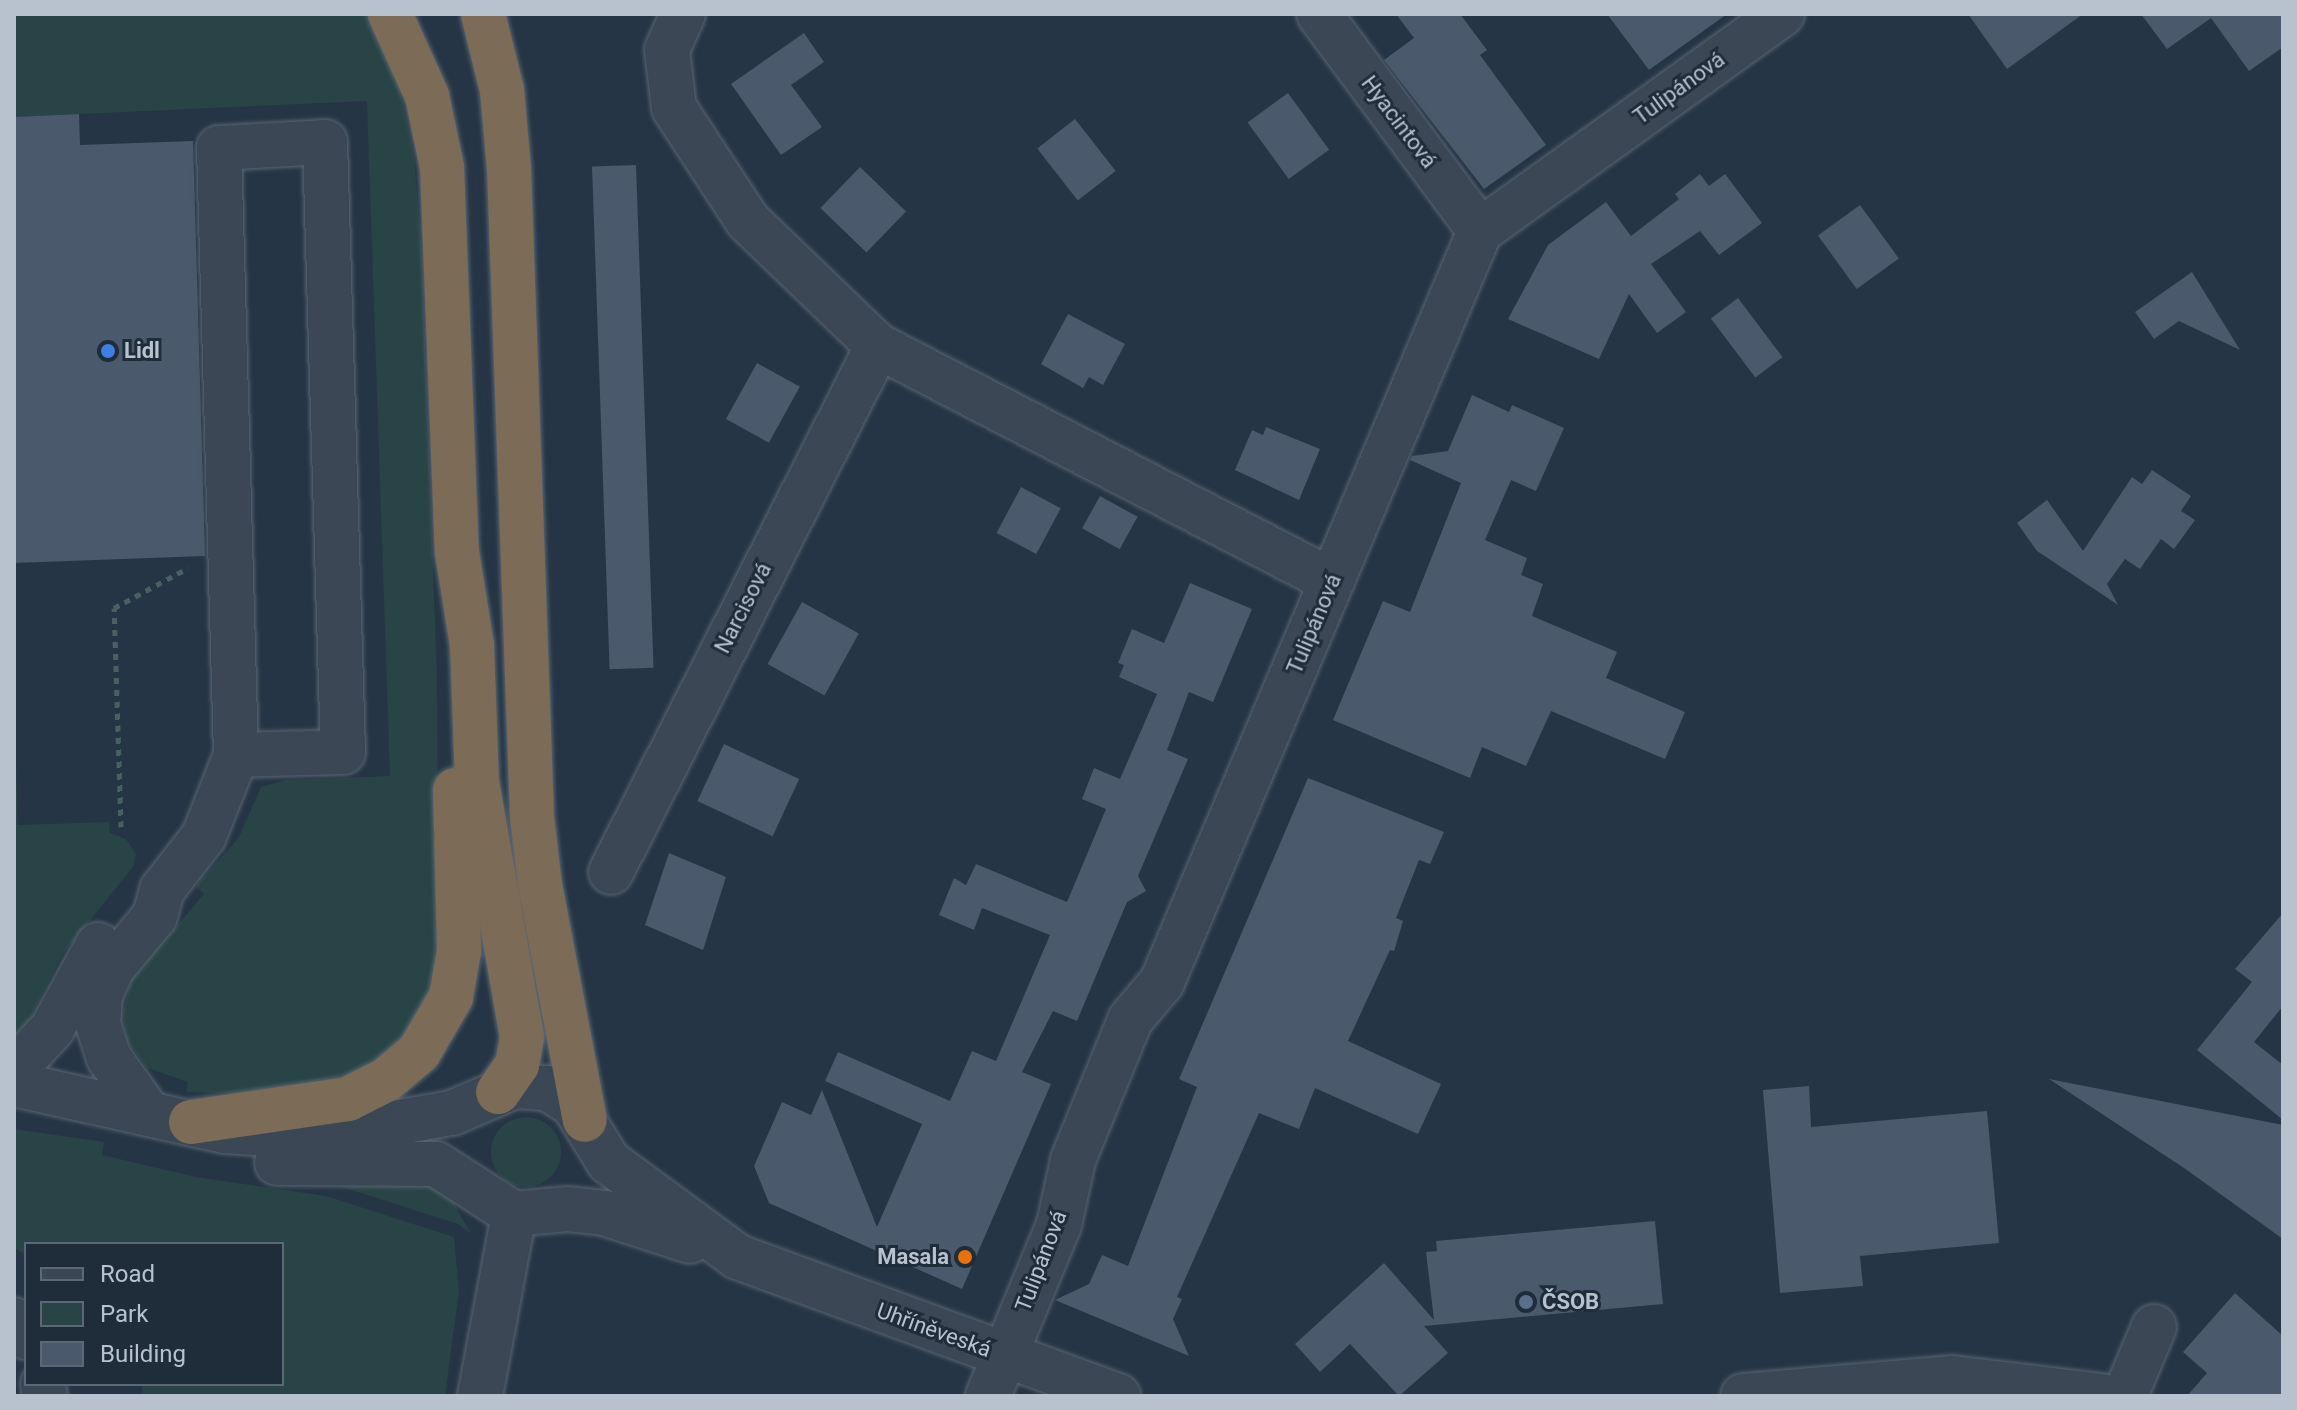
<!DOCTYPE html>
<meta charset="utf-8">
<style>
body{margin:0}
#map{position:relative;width:2297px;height:1410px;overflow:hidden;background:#263545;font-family:Roboto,sans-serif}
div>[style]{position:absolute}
.green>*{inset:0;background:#284446}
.round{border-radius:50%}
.building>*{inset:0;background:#4a596b;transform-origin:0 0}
.path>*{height:5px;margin-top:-2.5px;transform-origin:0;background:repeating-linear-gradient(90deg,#476162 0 6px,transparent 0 12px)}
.roads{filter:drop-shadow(0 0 2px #596572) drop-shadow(0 0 2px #596572)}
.minor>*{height:44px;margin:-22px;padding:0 22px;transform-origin:22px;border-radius:22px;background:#3b4754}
.highway>*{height:44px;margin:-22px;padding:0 22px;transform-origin:22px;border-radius:22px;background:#7b6b57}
.dots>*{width:22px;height:22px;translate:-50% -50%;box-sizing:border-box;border:4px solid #1f2c3a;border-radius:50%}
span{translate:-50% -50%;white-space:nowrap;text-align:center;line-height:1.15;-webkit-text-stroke:6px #1f2c3a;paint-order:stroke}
.street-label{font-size:22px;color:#b8c2ce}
.poi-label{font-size:22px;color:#b8c2ce;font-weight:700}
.left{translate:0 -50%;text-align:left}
.right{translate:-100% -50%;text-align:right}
.frame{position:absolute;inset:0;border:16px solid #b8c2ce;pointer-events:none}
.legend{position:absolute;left:24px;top:1242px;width:260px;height:144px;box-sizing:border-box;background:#1f2c3a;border:2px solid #5c6875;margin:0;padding:10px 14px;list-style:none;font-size:24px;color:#b8c2ce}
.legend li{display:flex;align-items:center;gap:16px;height:40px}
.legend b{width:40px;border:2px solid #5c6875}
</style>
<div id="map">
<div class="green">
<i style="clip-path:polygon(14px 14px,364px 14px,398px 80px,414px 157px,422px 260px,437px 679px,439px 948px,434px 983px,419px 1021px,393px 1050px,353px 1077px,243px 1094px,186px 1092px,188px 1082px,147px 1068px,127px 1040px,122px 1015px,132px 978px,204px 894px,196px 886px,239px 837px,261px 787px,286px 780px,390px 776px,367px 101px,14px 117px)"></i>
<i style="clip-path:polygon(14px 705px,18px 825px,109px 822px,110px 833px,126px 839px,136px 854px,133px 867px,62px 955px,28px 1022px,14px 1038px)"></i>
<i class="round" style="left:491px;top:1117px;width:70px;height:70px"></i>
<i style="clip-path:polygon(14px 1129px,104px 1142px,102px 1155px,196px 1177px,326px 1196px,454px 1237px,459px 1291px,445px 1396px,143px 1396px,142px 1384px,282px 1384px,282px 1244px,26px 1244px,26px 1255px,14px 1248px)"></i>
<i style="clip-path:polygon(308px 1176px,426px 1183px,452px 1200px,471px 1234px,458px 1224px)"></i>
</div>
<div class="building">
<i style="clip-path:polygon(1396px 14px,1460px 14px,1487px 50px,1480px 55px,1546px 145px,1484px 189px,1384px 60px,1414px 38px)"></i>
<i style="clip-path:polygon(1607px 14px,1727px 14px,1649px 70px)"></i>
<i style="clip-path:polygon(1968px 14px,2083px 14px,2007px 69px)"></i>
<i style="clip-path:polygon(2141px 14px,2283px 14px,2283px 47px,2249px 71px,2211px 18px,2167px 49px)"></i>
<i style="clip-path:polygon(804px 33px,824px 62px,791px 85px,822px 127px,781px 155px,731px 84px)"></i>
<i style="left:1288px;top:93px;width:70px;height:50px;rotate:54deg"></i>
<i style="clip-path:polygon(79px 114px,80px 145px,193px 141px,205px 556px,14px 563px,14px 117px)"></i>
<i style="left:1075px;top:119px;width:66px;height:48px;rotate:52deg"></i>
<i style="left:636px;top:165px;width:503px;height:44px;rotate:88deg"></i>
<i style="left:860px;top:167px;width:64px;height:57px;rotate:44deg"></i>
<i style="clip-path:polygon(1700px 174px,1709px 186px,1725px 174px,1762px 223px,1719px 255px,1700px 231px,1651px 264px,1686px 312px,1657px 333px,1629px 294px,1599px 359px,1508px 319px,1548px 245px,1606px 202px,1631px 236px,1679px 199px,1675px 194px)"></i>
<i style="left:1860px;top:205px;width:66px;height:52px;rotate:54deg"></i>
<i style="clip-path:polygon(2192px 272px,2240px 350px,2179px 321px,2154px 339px,2135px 312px)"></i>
<i style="left:1738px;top:298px;width:74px;height:34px;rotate:53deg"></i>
<i style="clip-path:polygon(1068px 314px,1125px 344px,1103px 385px,1089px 377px,1083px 388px,1041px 364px)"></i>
<i style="left:757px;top:363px;width:49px;height:64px;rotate:29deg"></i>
<i style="clip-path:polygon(1472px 395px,1509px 412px,1512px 405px,1564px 428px,1536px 491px,1511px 480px,1485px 540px,1527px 558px,1521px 575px,1543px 584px,1532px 616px,1617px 652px,1606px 678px,1685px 712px,1665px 759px,1551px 711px,1526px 766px,1482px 747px,1470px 778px,1333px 720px,1383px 601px,1410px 612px,1461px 483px,1410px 460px,1412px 456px,1448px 451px)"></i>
<i style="clip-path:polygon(1266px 427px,1320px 449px,1299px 500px,1235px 470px,1252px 430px,1263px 435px)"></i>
<i style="clip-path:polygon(2152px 470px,2191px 496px,2181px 511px,2195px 520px,2174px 549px,2161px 539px,2140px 569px,2125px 559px,2107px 584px,2118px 605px,2037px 551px,2017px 523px,2047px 500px,2083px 551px,2132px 477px,2142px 484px)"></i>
<i style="left:1021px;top:487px;width:45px;height:52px;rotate:28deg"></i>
<i style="left:1100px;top:496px;width:43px;height:37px;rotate:29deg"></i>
<i style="clip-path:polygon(1190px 583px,1252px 609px,1213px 702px,1189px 692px,1167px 750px,1188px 759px,1138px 876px,1146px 891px,1127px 902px,1077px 1021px,1053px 1011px,1022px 1072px,1051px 1084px,962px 1289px,769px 1203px,754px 1166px,782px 1102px,811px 1115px,822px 1090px,877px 1227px,922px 1124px,825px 1081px,838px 1052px,950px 1101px,972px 1051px,996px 1061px,1050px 935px,982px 908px,974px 930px,939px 915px,954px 878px,966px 885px,976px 864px,1067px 902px,1106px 809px,1082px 799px,1094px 768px,1120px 779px,1157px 694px,1119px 677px,1124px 665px,1118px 663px,1132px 629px,1164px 643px)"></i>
<i style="left:802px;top:602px;width:65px;height:71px;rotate:29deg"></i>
<i style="left:724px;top:744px;width:83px;height:63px;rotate:25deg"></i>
<i style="clip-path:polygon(1308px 778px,1444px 832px,1430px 864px,1419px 860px,1396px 918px,1403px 921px,1394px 951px,1390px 950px,1348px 1041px,1441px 1084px,1418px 1134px,1315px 1088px,1299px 1129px,1259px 1113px,1177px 1297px,1182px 1299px,1173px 1319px,1189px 1356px,1055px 1300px,1089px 1284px,1102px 1255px,1128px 1266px,1197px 1087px,1179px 1079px)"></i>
<i style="clip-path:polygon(669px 853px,726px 877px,703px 950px,645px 925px)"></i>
<i style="clip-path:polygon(2283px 913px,2283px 1006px,2254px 1042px,2283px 1065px,2283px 1120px,2197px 1050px,2252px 982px,2235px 969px)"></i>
<i style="clip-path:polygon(2049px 1079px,2283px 1125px,2283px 1239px,2184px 1168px)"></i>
<i style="clip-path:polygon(1809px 1086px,1811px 1127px,1987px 1111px,1999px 1243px,1860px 1256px,1863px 1286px,1780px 1293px,1763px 1090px)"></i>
<i style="clip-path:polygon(1655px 1221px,1663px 1304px,1424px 1326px,1448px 1353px,1399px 1396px,1350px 1344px,1320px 1372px,1295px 1344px,1384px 1263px,1434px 1320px,1426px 1252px,1437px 1251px,1436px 1241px)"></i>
<i style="clip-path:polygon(2235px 1293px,2283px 1336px,2283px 1396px,2187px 1396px,2207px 1373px,2183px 1352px)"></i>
</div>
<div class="path">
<i style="left:121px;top:827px;width:219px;rotate:-91.8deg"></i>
<i style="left:114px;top:608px;width:84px;rotate:-28.4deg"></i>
</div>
<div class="roads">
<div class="minor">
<i style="left:683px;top:14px;width:39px;rotate:114deg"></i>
<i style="left:667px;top:50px;width:58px;rotate:83.1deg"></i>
<i style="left:674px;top:108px;width:135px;rotate:56.8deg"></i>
<i style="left:748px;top:221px;width:180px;rotate:43.9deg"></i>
<i style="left:878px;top:346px;width:511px;rotate:27.37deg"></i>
<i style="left:1319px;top:14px;width:270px;rotate:53.4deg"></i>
<i style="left:611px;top:872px;width:590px;rotate:-63.09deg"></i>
<i style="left:14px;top:1070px;width:56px;rotate:-47.2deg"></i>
<i style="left:52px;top:1029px;width:96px;rotate:-61.3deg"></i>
<i style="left:14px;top:1084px;width:216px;rotate:12.6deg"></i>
<i style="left:225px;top:1131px;width:89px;rotate:3.9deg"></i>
<i style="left:314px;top:1137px;width:140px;rotate:-9.9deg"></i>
<i style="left:452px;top:1113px;width:69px;rotate:-23.2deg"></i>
<i style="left:515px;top:1086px;width:32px;rotate:4deg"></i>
<i style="left:547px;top:1088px;width:31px;rotate:32deg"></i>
<i style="left:573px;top:1104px;width:68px;rotate:58.2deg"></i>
<i style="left:609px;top:1162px;width:160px;rotate:36.4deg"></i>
<i style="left:738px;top:1257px;width:405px;rotate:20.1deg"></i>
<i style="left:149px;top:1114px;width:69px;rotate:-125.5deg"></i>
<i style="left:109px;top:1058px;width:36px;rotate:-108deg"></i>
<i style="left:98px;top:1024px;width:28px;rotate:-86deg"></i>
<i style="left:100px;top:996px;width:30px;rotate:-67deg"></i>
<i style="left:112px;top:968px;width:67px;rotate:-50.4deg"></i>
<i style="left:155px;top:916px;width:27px;rotate:-75deg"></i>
<i style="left:162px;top:890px;width:68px;rotate:-52.1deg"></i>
<i style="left:204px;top:836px;width:87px;rotate:-68.4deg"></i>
<i style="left:236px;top:755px;width:607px;rotate:-91.6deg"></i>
<i style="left:219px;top:148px;width:106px;rotate:-3.2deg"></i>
<i style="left:325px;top:142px;width:610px;rotate:88.31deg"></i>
<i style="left:343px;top:752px;width:107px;rotate:178.4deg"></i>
<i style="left:277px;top:1163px;width:159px;rotate:0.4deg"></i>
<i style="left:436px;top:1164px;width:93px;rotate:32.7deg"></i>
<i style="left:514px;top:1214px;width:54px;rotate:-5.3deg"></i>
<i style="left:568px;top:1209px;width:36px;rotate:6deg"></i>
<i style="left:604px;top:1213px;width:90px;rotate:18deg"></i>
<i style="left:14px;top:1320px;width:21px;rotate:55deg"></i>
<i style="left:43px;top:1384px;width:12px;rotate:81deg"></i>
<i style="left:480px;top:1396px;width:185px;rotate:-79.4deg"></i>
<i style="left:988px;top:1396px;width:185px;rotate:-67.5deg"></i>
<i style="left:1059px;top:1225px;width:66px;rotate:-77.8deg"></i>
<i style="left:1073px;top:1160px;width:151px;rotate:-67.8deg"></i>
<i style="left:1130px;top:1020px;width:50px;rotate:-49.9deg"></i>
<i style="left:1162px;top:982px;width:816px;rotate:-67.05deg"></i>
<i style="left:1480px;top:231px;width:372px;rotate:-35.7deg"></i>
<i style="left:1743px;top:1396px;width:211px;rotate:-4.9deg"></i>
<i style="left:1953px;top:1378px;width:150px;rotate:6.9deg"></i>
<i style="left:2125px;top:1396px;width:75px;rotate:-67.2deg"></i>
</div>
<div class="highway">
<i style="left:390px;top:14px;width:90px;rotate:65.7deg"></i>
<i style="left:427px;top:96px;width:73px;rotate:78.1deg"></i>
<i style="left:442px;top:167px;width:385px;rotate:87.8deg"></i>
<i style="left:457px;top:552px;width:95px;rotate:80.9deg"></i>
<i style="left:472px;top:646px;width:136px;rotate:87.9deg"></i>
<i style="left:477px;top:782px;width:259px;rotate:80deg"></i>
<i style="left:522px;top:1037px;width:28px;rotate:100deg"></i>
<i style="left:517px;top:1065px;width:33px;rotate:125deg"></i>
<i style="left:483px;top:14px;width:78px;rotate:76deg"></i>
<i style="left:502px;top:90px;width:78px;rotate:84.9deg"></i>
<i style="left:509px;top:168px;width:649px;rotate:87.97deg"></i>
<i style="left:532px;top:817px;width:68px;rotate:83.3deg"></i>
<i style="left:540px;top:885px;width:239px;rotate:79.2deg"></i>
<i style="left:191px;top:1122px;width:159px;rotate:-8.3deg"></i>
<i style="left:348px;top:1099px;width:42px;rotate:-26.6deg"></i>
<i style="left:386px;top:1080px;width:43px;rotate:-40.3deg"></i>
<i style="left:419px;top:1052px;width:64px;rotate:-59.8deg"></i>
<i style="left:451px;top:997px;width:47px;rotate:-80.1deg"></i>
<i style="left:459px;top:951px;width:161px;rotate:-91.4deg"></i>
</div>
</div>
<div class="dots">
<i style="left:108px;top:351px;background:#3f7fe0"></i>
<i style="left:965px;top:1257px;background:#e8710a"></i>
<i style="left:1526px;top:1302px;background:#5c6f8a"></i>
</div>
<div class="street-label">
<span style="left:1679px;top:88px;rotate:-36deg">Tulipánová</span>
<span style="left:1399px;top:122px;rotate:53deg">Hyacintová</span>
<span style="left:743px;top:608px;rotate:-63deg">Narcisová</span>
<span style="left:1314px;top:624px;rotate:-67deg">Tulipánová</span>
<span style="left:1041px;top:1261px;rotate:-69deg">Tulipánová</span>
<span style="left:934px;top:1330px;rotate:20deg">Uhříněveská</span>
</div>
<div class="poi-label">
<span class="left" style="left:124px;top:351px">Lidl</span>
<span class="right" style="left:949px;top:1257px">Masala</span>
<span class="left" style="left:1542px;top:1302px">ČSOB</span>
</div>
<div class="frame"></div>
<ul class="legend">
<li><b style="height:10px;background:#3b4754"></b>Road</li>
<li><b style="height:22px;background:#284446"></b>Park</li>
<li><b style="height:22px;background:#4a596b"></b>Building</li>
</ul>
</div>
